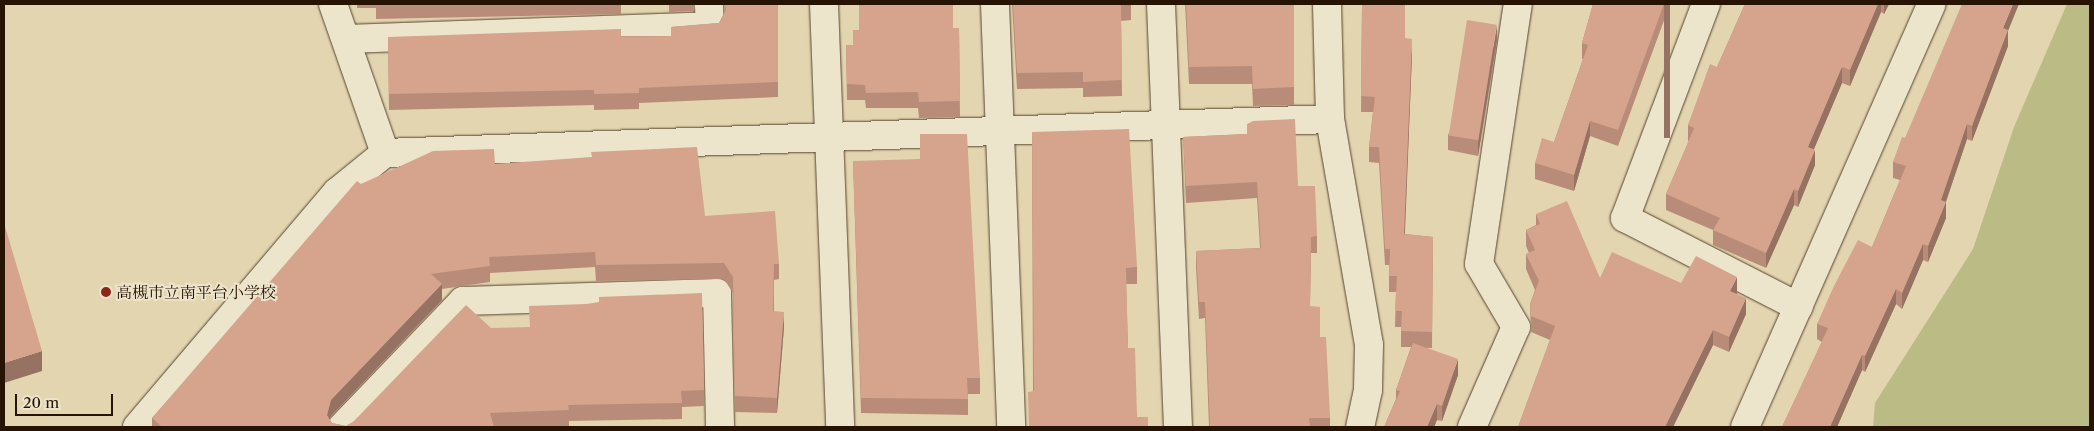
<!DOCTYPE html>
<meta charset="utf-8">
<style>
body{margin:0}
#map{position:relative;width:2094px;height:431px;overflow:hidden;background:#e3d5b0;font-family:"Libre Caslon Text","Noto Serif JP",serif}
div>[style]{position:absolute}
.green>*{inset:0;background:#bbbb86}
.roads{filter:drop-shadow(0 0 1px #55442d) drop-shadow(0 0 1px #55442d)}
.minor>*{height:28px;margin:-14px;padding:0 14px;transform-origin:14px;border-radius:14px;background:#ede4cc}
.tertiary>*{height:28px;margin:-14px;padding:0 14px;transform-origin:14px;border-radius:14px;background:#ede4cc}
.wall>*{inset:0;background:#b88c78}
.shaded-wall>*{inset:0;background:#967262;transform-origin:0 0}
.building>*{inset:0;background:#d6a38c;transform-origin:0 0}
.dots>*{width:14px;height:14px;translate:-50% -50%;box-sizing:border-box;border:2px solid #ede4cc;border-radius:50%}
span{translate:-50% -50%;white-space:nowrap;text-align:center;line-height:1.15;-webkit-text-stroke:4px #ede4cc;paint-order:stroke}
.poi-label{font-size:16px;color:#261301}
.left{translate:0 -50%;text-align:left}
.frame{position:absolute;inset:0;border:5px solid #261301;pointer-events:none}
.scale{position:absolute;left:15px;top:394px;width:98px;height:22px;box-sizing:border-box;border:2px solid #261301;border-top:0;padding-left:6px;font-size:15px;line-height:18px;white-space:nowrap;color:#261301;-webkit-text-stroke:4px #ede4cc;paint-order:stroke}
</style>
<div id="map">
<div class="green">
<i style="clip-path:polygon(2067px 4px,2090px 4px,2090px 427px,1873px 427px,1875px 403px,1973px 249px,2014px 127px)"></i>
</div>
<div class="roads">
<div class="minor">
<i style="left:333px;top:4px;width:158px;rotate:70.8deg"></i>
<i style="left:824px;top:4px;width:423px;rotate:87.8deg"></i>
<i style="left:995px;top:4px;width:423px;rotate:87.8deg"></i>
<i style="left:1161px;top:4px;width:423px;rotate:87.7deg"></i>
<i style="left:1327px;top:4px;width:115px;rotate:88.5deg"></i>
<i style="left:1330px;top:119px;width:229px;rotate:80.2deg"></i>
<i style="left:1369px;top:345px;width:45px;rotate:91.3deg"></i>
<i style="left:1368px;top:390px;width:38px;rotate:102deg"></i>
<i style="left:1706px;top:4px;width:229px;rotate:110.7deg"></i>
<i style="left:1625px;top:218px;width:195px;rotate:27.1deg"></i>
<i style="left:346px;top:39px;width:364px;rotate:-2deg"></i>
<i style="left:710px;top:26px;width:22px;rotate:-93deg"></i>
<i style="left:137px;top:427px;width:309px;rotate:-49.6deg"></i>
<i style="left:337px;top:192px;width:62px;rotate:-39.1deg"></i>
<i style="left:385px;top:153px;width:946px;rotate:-2.06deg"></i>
<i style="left:342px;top:427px;width:175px;rotate:-46.2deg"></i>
<i style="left:463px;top:301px;width:254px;rotate:-1.8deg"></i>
<i style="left:717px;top:293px;width:134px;rotate:88.7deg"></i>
<i style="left:1472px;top:427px;width:109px;rotate:-66.3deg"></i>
<i style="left:1516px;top:327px;width:73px;rotate:-120.4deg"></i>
<i style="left:1479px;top:264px;width:263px;rotate:-81.5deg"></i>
</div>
<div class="tertiary">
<i style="left:1745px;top:427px;width:462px;rotate:-66.2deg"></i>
</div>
</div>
<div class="wall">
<i style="clip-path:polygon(357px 4px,621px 4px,621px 14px,376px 19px,376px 8px,357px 8px)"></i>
<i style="clip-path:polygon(669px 4px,695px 4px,694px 11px,669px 12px)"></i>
<i style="clip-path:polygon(725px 4px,778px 4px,778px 97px,639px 103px,639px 109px,594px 110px,594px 105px,389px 110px,388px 37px,671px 36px,671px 27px,719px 23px,725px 11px)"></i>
<i style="clip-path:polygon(1012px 4px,1131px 4px,1131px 20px,1121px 21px,1122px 96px,1083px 97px,1083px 88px,1017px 89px)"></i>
<i style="clip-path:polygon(1185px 4px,1294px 4px,1294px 105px,1253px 106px,1252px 84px,1189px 84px)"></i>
<i style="clip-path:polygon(1362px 4px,1405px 38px,1412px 54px,1405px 234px,1433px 237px,1432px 348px,1426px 348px,1458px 375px,1442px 421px,1437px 420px,1434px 427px,1384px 427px,1396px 399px,1396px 390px,1411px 347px,1401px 347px,1401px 327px,1395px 327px,1396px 292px,1389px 292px,1389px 265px,1385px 265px,1379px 163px,1369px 162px,1369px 147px,1373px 112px,1361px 112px)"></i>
<i style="clip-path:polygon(1593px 4px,1670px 4px,1618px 146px,1590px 136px,1574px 191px,1535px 179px,1535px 163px,1554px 142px,1583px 59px,1582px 59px,1582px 43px)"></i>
<i style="clip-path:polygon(1745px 4px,1889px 4px,1884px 14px,1881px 12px,1850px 86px,1842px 83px,1814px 149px,1815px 165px,1798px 207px,1794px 205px,1766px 268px,1713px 245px,1713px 230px,1666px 210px,1666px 194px,1689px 141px,1688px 141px,1688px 125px,1717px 67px)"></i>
<i style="clip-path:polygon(959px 28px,960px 117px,919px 118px,918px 108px,866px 108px,865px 100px,847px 100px,846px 45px,853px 45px,859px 30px)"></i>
<i style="clip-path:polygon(2008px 31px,2008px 46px,1972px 141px,1967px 139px,1946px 202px,1946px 218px,1928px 262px,1923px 260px,1902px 309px,1896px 304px,1865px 372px,1862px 370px,1837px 427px,1782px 427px,1822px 342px,1817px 339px,1817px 324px,1872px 247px,1900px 180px,1893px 178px,1893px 162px,1905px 138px)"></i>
<i style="clip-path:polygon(1497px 40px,1478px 156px,1448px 150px,1448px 135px)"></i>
<i style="clip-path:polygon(1247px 124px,1298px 186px,1317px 236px,1317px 253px,1311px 253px,1310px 306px,1320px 337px,1330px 418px,1330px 427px,1209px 427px,1205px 318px,1199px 319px,1196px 268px,1196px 251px,1260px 248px,1257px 198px,1186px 203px,1183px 137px,1247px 134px)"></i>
<i style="clip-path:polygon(1032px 132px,1137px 267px,1137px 284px,1126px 284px,1128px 348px,1137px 417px,1033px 391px)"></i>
<i style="clip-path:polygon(853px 161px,980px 378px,980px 394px,968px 394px,968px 415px,861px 413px)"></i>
<i style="clip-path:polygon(495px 164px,705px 216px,779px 264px,779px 279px,774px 280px,774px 311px,784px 327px,777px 413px,735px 412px,733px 293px,724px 279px,596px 281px,595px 267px,490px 273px,490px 282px,442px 289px,442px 300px,331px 416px,330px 420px,332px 423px,346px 426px,353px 422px,491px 328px,704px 390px,704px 406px,682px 407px,682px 419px,569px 421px,569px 426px,524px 427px,152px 427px,152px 418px,361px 184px)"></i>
<i style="clip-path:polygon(1536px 214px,1600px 278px,1681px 283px,1737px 293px,1737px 294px,1746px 314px,1729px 352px,1713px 345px,1673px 427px,1518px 427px,1550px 340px,1531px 332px,1530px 304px,1535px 290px,1526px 269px,1526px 254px,1529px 253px,1526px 246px,1526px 230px,1536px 225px)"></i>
</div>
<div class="shaded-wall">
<i style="left:1664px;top:4px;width:6px;height:134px"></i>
<i style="clip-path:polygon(1878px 4px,1881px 4px,1881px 12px,1850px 86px,1850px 70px)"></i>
<i style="clip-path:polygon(1884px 4px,1889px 4px,1884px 14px)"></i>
<i style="clip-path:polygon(2013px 4px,2019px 4px,2008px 31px,2008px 46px,1972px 141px,1972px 126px,2003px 28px)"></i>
<i style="clip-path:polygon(1497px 25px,1497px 40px,1478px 156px,1478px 141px)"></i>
<i style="clip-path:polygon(1412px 39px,1412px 54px,1404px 250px,1404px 234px)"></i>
<i style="clip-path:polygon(1842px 67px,1842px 83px,1808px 163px,1808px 147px)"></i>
<i style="clip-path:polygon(1590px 121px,1590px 136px,1574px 191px,1574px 175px)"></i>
<i style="clip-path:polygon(1967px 124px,1967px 139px,1944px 207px,1946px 202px,1946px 218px,1928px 262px,1928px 246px,1941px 200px)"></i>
<i style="clip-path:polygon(1815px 150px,1815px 165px,1798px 207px,1798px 191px)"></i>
<i style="clip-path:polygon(1794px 189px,1794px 205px,1766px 268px,1766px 253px)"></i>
<i style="clip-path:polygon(1923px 244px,1923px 260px,1902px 309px,1902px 293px)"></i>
<i style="clip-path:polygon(1737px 277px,1737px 293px,1730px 306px,1730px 291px)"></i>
<i style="clip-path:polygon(442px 284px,442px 300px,331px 416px,328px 427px,327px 415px,331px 400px)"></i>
<i style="clip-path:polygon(1896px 289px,1896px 304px,1865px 372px,1865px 356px)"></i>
<i style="clip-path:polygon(1746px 298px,1746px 314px,1729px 352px,1729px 337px)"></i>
<i style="clip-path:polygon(784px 312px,784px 327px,777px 413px,777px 398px)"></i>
<i style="clip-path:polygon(1713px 330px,1713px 345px,1673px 427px,1665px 427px)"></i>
<i style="clip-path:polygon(42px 351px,42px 371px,4px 383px,4px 363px)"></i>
<i style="clip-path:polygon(1862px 355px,1862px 370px,1837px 427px,1830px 427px)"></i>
<i style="clip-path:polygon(1458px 359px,1458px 375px,1442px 421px,1442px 406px)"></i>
<i style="clip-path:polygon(1437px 404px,1437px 420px,1434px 427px,1427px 427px)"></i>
</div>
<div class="building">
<i style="clip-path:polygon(725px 4px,778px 4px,778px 82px,639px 88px,639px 93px,594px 94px,594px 90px,389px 94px,388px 37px,621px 29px,621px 37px,671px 36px,671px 27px,719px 23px,726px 10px)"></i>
<i style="clip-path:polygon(859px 4px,953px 4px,953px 28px,959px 28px,960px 101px,919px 102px,918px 92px,866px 93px,865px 85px,847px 84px,846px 45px,853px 45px,853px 30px,859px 30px)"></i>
<i style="clip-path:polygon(1013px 4px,1131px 4px,1131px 5px,1121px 5px,1122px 80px,1083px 82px,1083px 72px,1017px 73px)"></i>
<i style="clip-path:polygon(1186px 4px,1294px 4px,1294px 87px,1253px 89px,1252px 66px,1189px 67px)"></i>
<i style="clip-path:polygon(1362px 4px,1405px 4px,1405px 38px,1412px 39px,1404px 234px,1433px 237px,1432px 332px,1401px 331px,1402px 311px,1395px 311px,1397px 276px,1389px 276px,1390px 249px,1385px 249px,1379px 147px,1369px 147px,1375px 97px,1361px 96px)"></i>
<i style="clip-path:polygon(1593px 4px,1664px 4px,1618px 130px,1590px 121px,1574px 175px,1535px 163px,1542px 138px,1554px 142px,1588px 45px,1582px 43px)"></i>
<i style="clip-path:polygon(1745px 4px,1878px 4px,1850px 70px,1842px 67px,1808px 147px,1815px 150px,1798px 191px,1794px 189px,1766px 253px,1713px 230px,1720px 218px,1666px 194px,1694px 128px,1688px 125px,1710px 64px,1717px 67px)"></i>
<i style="clip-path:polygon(1962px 4px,2013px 4px,2003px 28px,2008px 30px,1972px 126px,1967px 124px,1941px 200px,1946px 202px,1928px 246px,1923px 244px,1902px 293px,1896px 289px,1865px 356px,1862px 355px,1830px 427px,1782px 427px,1828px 328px,1817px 324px,1834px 286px,1858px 240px,1872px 247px,1906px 166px,1893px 162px,1902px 137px,1905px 138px)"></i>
<i style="left:1467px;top:20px;width:30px;height:117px;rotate:9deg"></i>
<i style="clip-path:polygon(1295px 119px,1298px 186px,1315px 186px,1317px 236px,1311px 237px,1310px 306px,1320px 307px,1320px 337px,1326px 337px,1330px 418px,1309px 418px,1310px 427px,1210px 427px,1205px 302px,1199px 302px,1196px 251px,1261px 248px,1257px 182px,1186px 186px,1183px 137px,1247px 134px,1247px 124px,1253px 121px)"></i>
<i style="clip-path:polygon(1129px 129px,1137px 267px,1126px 268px,1128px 348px,1135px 348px,1137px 417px,1148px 417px,1148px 427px,1029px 427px,1028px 392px,1034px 391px,1032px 132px)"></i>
<i style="clip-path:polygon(920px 134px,967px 134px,980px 378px,967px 378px,968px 399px,861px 398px,853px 161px,920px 159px)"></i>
<i style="clip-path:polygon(697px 147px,705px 216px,775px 211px,779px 264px,774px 264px,773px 311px,784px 312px,777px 398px,735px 396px,733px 277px,724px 263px,596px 265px,595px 252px,489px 257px,490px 266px,431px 274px,442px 284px,331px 400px,327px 415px,332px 423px,346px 426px,353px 422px,466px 305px,491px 328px,530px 327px,529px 306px,586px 304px,599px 302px,599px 297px,702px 293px,704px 390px,681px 391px,682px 403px,568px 405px,569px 410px,490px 413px,494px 427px,162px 427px,152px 418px,357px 181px,361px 184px,433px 151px,494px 149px,495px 164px,592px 157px,591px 152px)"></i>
<i style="clip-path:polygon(1567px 201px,1600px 278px,1612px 252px,1681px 283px,1696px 256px,1737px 277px,1730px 291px,1746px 298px,1729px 337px,1713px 330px,1665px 427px,1518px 427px,1555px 326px,1531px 316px,1530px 304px,1539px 281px,1526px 254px,1535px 250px,1526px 230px,1540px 224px,1536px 214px)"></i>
<i style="clip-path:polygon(4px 223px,42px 351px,4px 363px)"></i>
<i style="clip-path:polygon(1413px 343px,1458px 359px,1442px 406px,1437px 404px,1427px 427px,1384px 427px,1400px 391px,1396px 390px)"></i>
</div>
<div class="dots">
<i style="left:106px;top:292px;background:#8f2418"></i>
</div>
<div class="poi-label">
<span class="left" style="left:116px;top:292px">高槻市立南平台小学校</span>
</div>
<div class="frame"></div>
<div class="scale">20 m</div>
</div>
